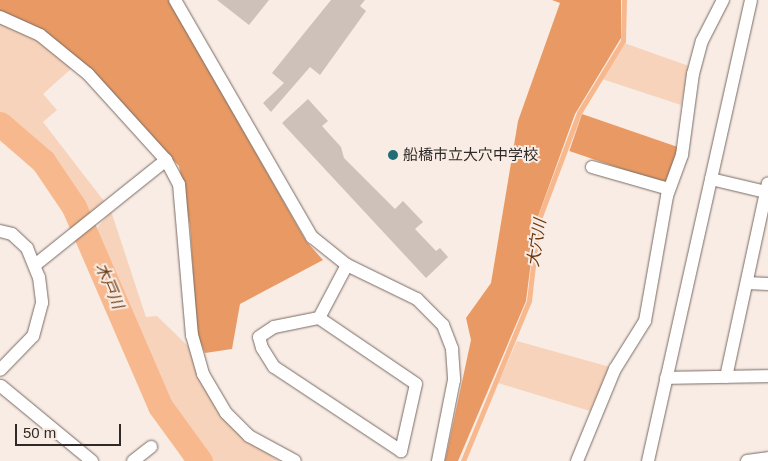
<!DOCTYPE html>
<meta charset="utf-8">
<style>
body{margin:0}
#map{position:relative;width:768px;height:461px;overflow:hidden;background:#f9ece4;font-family:Arial,"Noto Sans JP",sans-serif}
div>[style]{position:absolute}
.green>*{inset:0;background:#f8d3bb}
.forest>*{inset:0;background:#e99a64;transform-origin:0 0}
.stream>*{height:4.5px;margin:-2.25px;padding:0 2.25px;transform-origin:2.25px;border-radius:2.25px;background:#f8b88d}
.river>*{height:25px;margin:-12.5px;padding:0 12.5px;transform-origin:12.5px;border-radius:12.5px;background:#f8b88d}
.building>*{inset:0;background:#cec1ba}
.roads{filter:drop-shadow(0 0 1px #776b64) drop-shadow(0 0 1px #776b64)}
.street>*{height:12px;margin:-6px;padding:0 6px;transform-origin:6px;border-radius:6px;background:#fff}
.dots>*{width:14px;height:14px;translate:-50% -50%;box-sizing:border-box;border:2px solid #f9ece4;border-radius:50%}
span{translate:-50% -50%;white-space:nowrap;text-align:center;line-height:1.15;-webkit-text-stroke:4px #f9ece4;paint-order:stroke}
.poi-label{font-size:15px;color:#2f2a27}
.left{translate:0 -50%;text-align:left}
.water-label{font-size:16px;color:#6b3910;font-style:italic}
.scale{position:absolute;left:15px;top:424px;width:106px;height:22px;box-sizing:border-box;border:2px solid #2f2a27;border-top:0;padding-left:6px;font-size:15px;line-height:18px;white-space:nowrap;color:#2f2a27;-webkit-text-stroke:4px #f9ece4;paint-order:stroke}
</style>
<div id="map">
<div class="green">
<i style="clip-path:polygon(0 21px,38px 38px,72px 68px,43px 94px,57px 110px,43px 122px,107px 205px,87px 214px,50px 157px,0 118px)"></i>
<i style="clip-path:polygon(624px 43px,689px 66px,681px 105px,602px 79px)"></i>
<i style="clip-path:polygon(111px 211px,146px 317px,157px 316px,190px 348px,251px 442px,279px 461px,209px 461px,191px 444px,162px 401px,95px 231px)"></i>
<i style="clip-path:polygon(517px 341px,610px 367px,590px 411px,498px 383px)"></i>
</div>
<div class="forest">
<i style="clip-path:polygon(0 0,169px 0,306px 241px,323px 260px,240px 304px,232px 349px,205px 353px,197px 334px,190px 226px,179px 166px,90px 72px,0 12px)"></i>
<i style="clip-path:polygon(552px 0,621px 0,621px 38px,575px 114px,536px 222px,526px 301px,458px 461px,445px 461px,471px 340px,466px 318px,491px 283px,518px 121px,560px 3px)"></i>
<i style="left:582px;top:114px;width:102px;height:39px;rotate:19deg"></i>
</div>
<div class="stream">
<i style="left:463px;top:461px;width:173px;rotate:-67.6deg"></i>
<i style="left:529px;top:301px;width:80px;rotate:-83.5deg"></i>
<i style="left:538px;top:222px;width:116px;rotate:-69.4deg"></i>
<i style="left:579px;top:113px;width:84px;rotate:-58.6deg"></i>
<i style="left:623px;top:41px;width:41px;rotate:-88.6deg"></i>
</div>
<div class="river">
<i style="left:0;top:124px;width:57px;rotate:40.7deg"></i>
<i style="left:43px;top:161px;width:55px;rotate:56deg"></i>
<i style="left:74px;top:207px;width:217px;rotate:66.6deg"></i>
<i style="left:160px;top:406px;width:68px;rotate:54deg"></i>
</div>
<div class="building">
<i style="clip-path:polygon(217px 0,269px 0,249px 25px)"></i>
<i style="clip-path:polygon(331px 0,365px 0,360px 6px,366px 11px,320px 75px,310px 67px,271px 112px,263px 103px,284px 83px,272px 73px)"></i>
<i style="clip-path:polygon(308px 99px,328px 121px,322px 126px,341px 147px,344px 158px,395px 209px,403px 201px,423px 222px,415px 229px,436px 251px,440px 248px,448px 257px,426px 278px,282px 123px)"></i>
</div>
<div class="roads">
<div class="street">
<i style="left:175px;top:0;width:274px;rotate:60deg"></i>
<i style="left:312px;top:237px;width:45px;rotate:38.7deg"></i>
<i style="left:347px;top:265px;width:78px;rotate:25.9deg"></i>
<i style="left:417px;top:299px;width:37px;rotate:45deg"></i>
<i style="left:443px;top:325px;width:26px;rotate:69deg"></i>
<i style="left:452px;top:349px;width:31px;rotate:86deg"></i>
<i style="left:454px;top:380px;width:83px;rotate:101.2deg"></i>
<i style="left:0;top:17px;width:44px;rotate:24.2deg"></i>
<i style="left:40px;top:35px;width:62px;rotate:39.1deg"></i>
<i style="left:88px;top:74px;width:116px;rotate:47.8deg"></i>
<i style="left:166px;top:160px;width:27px;rotate:62deg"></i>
<i style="left:179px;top:184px;width:152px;rotate:85.1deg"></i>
<i style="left:192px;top:335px;width:41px;rotate:74.2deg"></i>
<i style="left:203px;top:374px;width:45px;rotate:59.5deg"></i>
<i style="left:226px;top:413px;width:33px;rotate:45deg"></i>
<i style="left:249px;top:436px;width:52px;rotate:28.5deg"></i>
<i style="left:592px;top:167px;width:80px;rotate:15.9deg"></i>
<i style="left:711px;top:179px;width:57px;rotate:13.3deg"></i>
<i style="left:0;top:231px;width:12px;rotate:14deg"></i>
<i style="left:12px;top:234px;width:21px;rotate:43deg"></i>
<i style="left:27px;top:248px;width:31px;rotate:68deg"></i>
<i style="left:39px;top:277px;width:26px;rotate:83deg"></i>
<i style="left:42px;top:303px;width:34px;rotate:105deg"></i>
<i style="left:33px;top:336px;width:47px;rotate:134.1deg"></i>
<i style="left:35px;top:265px;width:168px;rotate:-38.7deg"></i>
<i style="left:747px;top:283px;width:21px;rotate:3deg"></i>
<i style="left:319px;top:318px;width:117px;rotate:34.2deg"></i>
<i style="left:416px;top:384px;width:69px;rotate:102.6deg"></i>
<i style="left:401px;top:451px;width:152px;rotate:-146.5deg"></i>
<i style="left:274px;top:367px;width:22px;rotate:-122deg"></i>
<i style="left:262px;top:348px;width:11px;rotate:-105deg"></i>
<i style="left:259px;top:337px;width:18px;rotate:-34deg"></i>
<i style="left:274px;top:327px;width:46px;rotate:-11.3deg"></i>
<i style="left:319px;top:318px;width:60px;rotate:-62.2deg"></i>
<i style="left:726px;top:377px;width:198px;rotate:-77.8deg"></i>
<i style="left:666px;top:378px;width:102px;rotate:-1.1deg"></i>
<i style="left:1px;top:386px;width:118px;rotate:39.5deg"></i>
<i style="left:133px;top:461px;width:23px;rotate:-38deg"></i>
<i style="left:577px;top:461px;width:100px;rotate:-67.6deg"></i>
<i style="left:615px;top:369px;width:57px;rotate:-58deg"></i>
<i style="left:645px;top:321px;width:127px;rotate:-80deg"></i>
<i style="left:667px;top:196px;width:44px;rotate:-69.9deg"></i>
<i style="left:682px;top:155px;width:82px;rotate:-82.3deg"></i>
<i style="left:693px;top:74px;width:34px;rotate:-75deg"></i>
<i style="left:702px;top:41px;width:46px;rotate:-62.9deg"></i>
<i style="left:648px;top:461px;width:472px;rotate:-77.4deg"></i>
<i style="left:747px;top:461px;width:21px;rotate:-8deg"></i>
</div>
</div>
<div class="dots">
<i style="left:393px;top:155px;background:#226d75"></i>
</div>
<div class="poi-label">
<span class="left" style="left:403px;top:155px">船橋市立大穴中学校</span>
</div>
<div class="water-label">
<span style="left:537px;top:243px;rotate:-81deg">大穴川</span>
<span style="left:109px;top:286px;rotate:67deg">木戸川</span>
</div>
<div class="scale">50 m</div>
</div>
